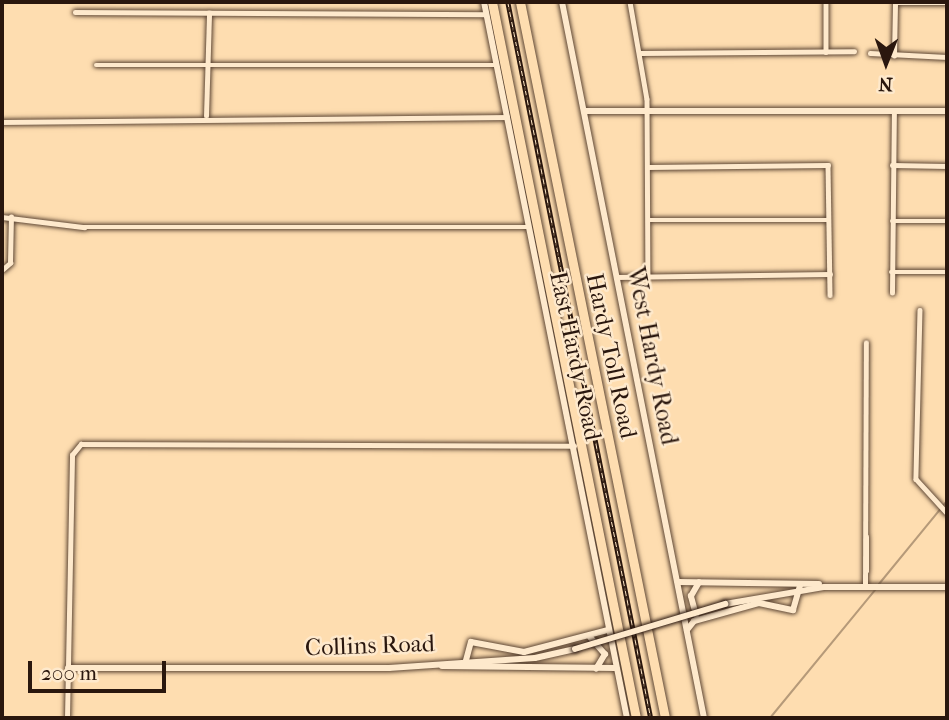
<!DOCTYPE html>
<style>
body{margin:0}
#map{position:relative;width:949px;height:720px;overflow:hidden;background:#feddb0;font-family:"IM FELL French Canon",serif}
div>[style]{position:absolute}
.stream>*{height:2px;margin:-1px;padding:0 1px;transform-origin:1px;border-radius:1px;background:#b69a79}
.roads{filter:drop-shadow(0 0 2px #5f4836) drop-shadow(0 0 2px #5f4836)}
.street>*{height:4.5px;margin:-2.25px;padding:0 2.25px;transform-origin:2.25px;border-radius:2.25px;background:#fee9cc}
.secondary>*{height:6px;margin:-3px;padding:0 3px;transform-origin:3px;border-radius:3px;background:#fee9cc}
.highway>*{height:9px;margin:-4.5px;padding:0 4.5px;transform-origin:4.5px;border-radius:4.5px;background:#feddb0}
.rail>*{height:4.5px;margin-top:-2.25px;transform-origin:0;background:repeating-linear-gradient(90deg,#fee9cc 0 5px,#2a170e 0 10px);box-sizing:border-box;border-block:2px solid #2a170e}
.bridges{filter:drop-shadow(0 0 2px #2a170e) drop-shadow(0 0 2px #2a170e)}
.secondary-bridge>*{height:6px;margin:-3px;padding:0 3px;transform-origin:3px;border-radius:3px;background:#fee9cc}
span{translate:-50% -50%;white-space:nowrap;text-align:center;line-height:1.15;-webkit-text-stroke:5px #fee9cc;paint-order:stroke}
.street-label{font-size:24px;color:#2a170e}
.frame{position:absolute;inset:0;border:4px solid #2a170e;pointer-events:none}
.north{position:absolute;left:851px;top:28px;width:70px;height:70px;-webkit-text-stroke:5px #fee9cc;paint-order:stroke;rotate:181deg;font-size:19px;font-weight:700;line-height:28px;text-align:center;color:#2a170e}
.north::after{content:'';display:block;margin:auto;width:24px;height:32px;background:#2a170e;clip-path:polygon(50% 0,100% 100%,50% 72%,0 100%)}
.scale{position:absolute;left:28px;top:661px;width:138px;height:32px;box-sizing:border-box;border:4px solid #2a170e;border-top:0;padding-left:9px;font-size:21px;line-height:24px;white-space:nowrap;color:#2a170e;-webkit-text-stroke:5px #fee9cc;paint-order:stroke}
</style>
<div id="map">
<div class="stream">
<i style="left:879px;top:584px;width:107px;rotate:-50.7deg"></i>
<i style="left:770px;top:718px;width:167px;rotate:-50.6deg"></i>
</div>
<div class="roads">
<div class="street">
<i style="left:630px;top:2px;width:98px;rotate:80.1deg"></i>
<i style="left:647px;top:99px;width:177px;rotate:89.7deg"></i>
<i style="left:826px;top:2px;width:50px;rotate:90deg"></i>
<i style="left:895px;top:3px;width:52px"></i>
<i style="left:75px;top:12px;width:411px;rotate:0.3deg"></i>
<i style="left:640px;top:53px;width:214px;rotate:-0.5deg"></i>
<i style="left:870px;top:53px;width:77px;rotate:3deg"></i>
<i style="left:894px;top:56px;width:54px;rotate:-88.9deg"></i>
<i style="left:96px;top:65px;width:401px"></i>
<i style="left:206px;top:116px;width:103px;rotate:-88.3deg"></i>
<i style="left:2px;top:122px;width:505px;rotate:-0.57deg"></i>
<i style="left:892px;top:165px;width:55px;rotate:1deg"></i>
<i style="left:647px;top:167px;width:181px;rotate:-0.6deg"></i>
<i style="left:828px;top:165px;width:130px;rotate:89.1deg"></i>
<i style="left:2px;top:217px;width:83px;rotate:7deg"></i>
<i style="left:84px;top:227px;width:445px"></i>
<i style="left:648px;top:220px;width:181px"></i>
<i style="left:892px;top:221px;width:55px"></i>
<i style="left:2px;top:270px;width:11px;rotate:-41deg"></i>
<i style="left:10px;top:263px;width:46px;rotate:-88.8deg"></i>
<i style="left:891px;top:272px;width:56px"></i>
<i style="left:616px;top:277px;width:214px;rotate:-0.8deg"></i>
<i style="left:892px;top:293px;width:182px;rotate:-89.4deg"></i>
<i style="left:920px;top:310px;width:169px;rotate:91.4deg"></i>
<i style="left:916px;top:479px;width:46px;rotate:47.6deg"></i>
<i style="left:866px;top:571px;width:34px;rotate:-90deg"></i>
<i style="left:865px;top:586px;width:243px;rotate:-89.8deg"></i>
<i style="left:67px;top:718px;width:263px;rotate:-88.9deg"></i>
<i style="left:72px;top:455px;width:14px;rotate:-51deg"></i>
<i style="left:81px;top:444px;width:493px;rotate:0.2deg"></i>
</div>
<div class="secondary">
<i style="left:484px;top:2px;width:730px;rotate:78.71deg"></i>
<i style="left:562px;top:2px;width:730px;rotate:78.78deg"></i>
<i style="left:584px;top:111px;width:363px"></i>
<i style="left:678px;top:582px;width:141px;rotate:0.8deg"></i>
<i style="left:725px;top:604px;width:100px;rotate:-9.7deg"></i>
<i style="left:824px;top:587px;width:123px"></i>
<i style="left:696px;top:615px;width:20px;rotate:-105deg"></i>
<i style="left:691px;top:596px;width:16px;rotate:-60deg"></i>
<i style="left:687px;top:630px;width:11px;rotate:-52deg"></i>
<i style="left:694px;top:621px;width:67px;rotate:-15.5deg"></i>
<i style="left:759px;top:603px;width:35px;rotate:12deg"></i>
<i style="left:793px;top:610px;width:25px;rotate:-74deg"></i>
<i style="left:590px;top:637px;width:23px;rotate:49deg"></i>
<i style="left:605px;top:654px;width:17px;rotate:121deg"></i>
<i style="left:465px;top:664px;width:23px;rotate:-75deg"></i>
<i style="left:471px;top:642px;width:54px;rotate:10.7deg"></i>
<i style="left:524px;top:652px;width:87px;rotate:-14.7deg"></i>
<i style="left:442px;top:666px;width:173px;rotate:0.7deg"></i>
<i style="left:68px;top:668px;width:321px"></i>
<i style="left:389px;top:668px;width:146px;rotate:-3.9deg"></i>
<i style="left:535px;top:658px;width:41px;rotate:-12.7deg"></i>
</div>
<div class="highway">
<i style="left:492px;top:2px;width:730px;rotate:78.63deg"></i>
<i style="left:520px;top:2px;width:731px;rotate:78.55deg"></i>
</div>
</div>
<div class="rail">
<i style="left:508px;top:2px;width:730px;rotate:78.71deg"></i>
</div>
<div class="bridges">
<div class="secondary-bridge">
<i style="left:575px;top:649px;width:157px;rotate:-16.7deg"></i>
</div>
</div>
<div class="street-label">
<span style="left:575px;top:356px;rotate:78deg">East Hardy Road</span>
<span style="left:611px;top:356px;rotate:78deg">Hardy Toll Road</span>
<span style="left:652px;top:356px;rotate:79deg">West Hardy Road</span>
<span style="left:370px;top:646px;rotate:-2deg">Collins Road</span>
</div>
<div class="frame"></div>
<div class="north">N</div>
<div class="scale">200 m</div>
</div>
